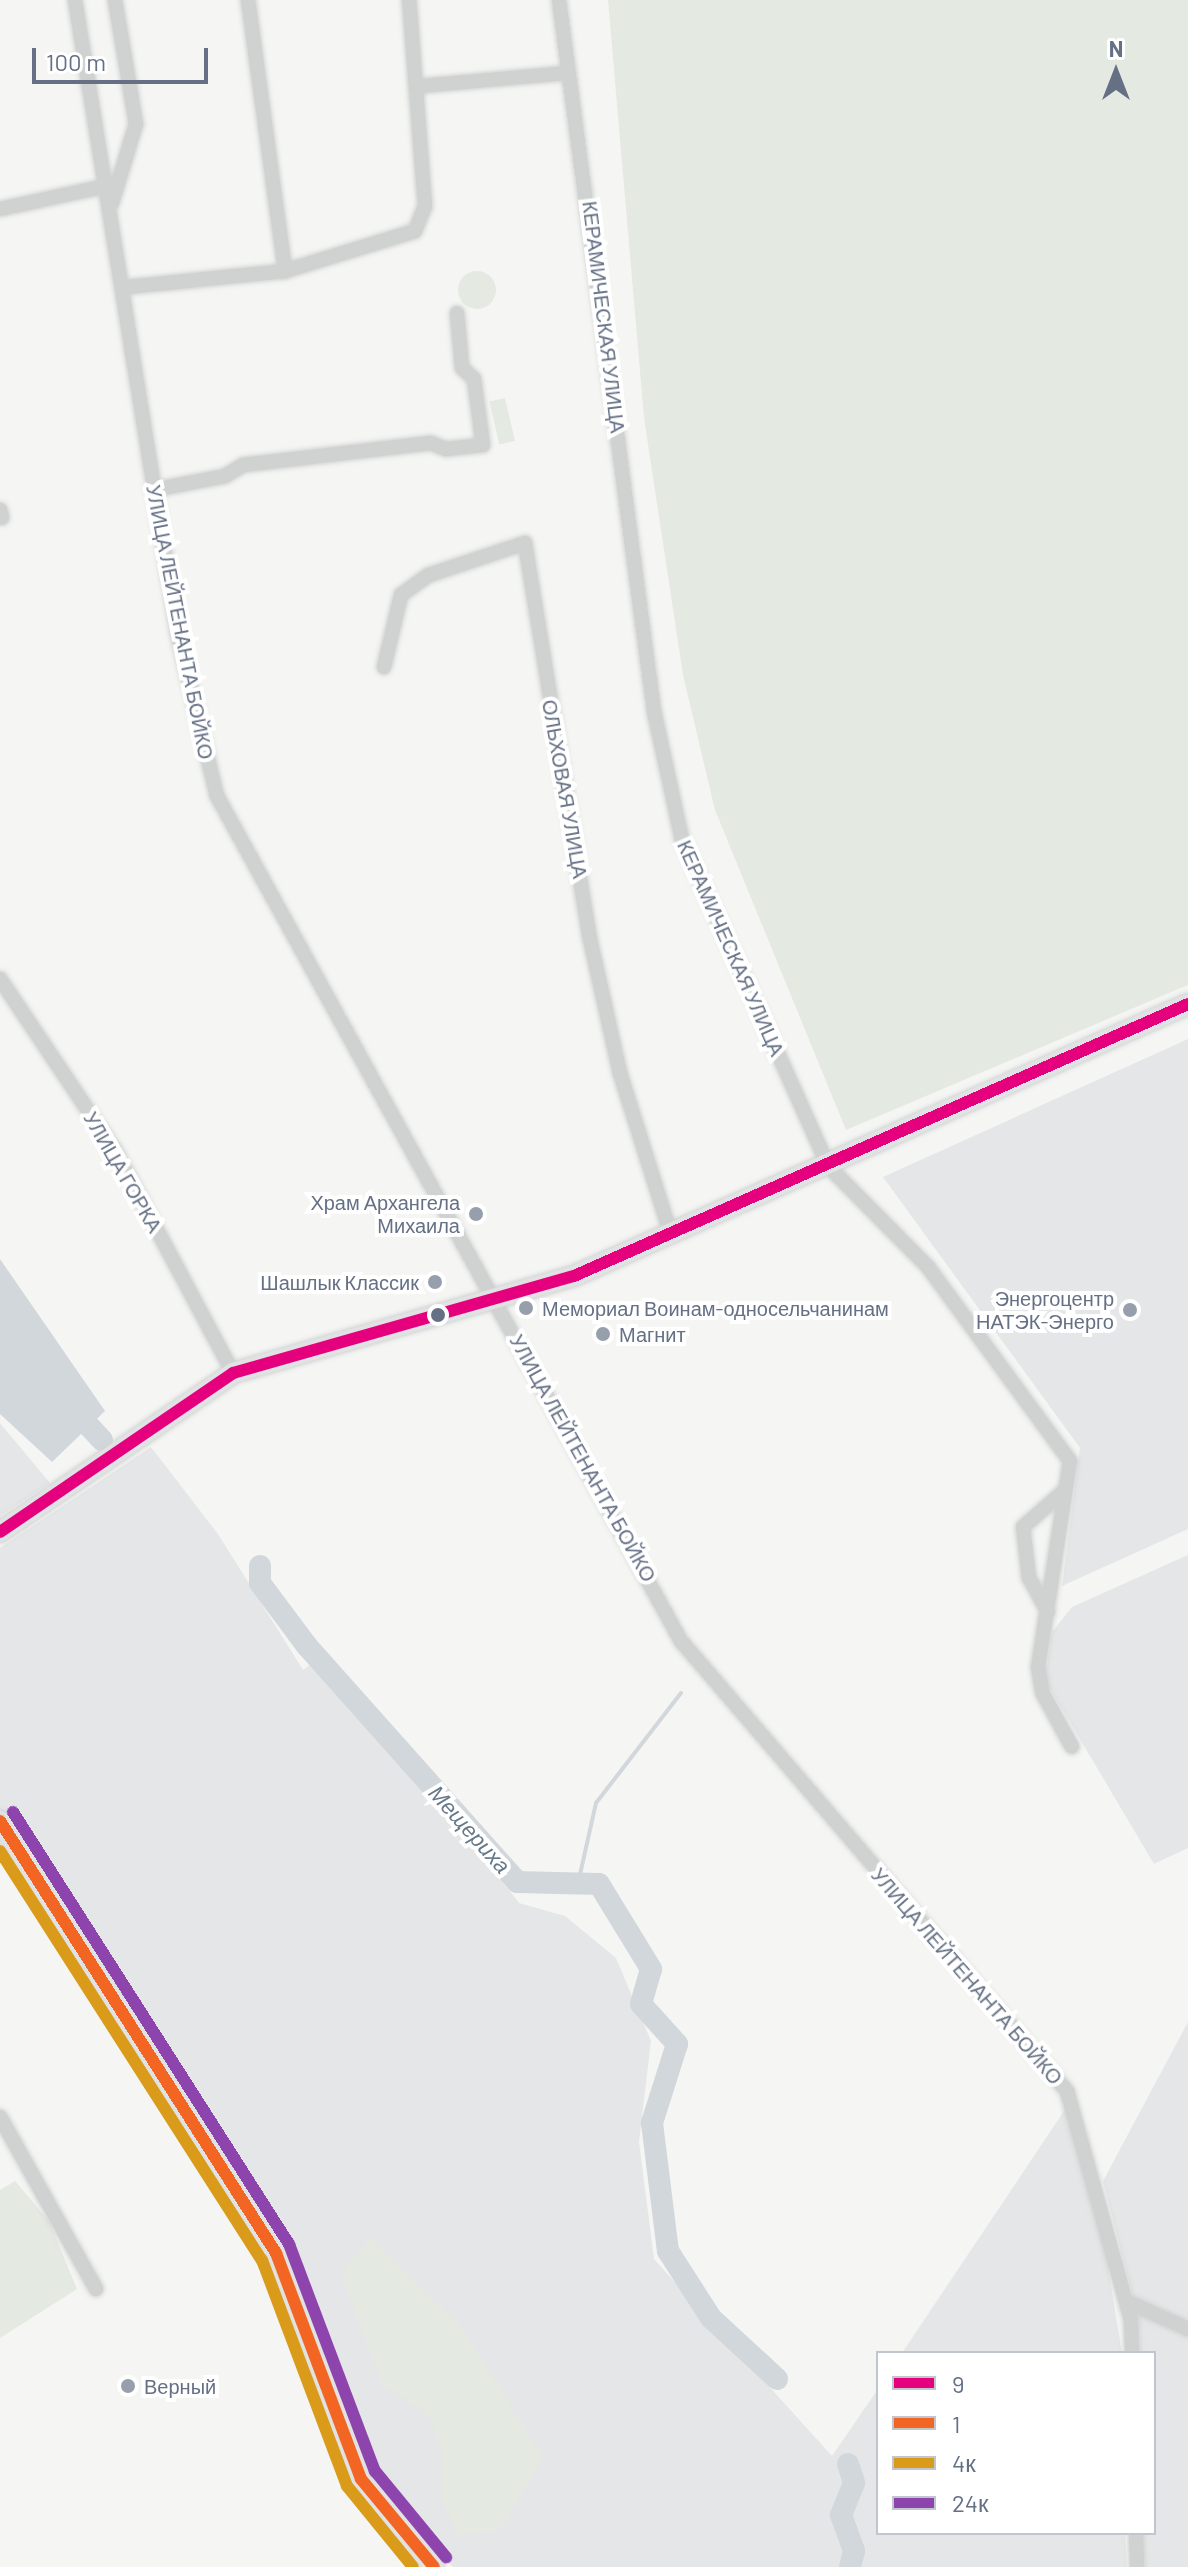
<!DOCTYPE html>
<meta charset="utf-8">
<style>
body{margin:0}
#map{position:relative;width:1188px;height:2567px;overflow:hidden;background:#f5f6f4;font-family:Barlow,sans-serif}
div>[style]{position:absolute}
.built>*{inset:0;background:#e5e6e7}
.green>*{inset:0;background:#e4e9e2;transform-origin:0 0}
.round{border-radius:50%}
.water>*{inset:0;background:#d2d7dc}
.stream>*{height:4px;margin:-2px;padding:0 2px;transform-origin:2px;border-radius:2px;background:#d2d7dc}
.river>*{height:22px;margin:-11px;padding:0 11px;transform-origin:11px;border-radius:11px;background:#d2d7dc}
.roads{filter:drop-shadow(0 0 2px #d1d3d3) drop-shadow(0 0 2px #d1d3d3)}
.minor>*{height:14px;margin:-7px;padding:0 7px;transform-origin:7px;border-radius:7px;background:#d0d1d1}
.secondary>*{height:20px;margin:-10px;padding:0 10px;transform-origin:10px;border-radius:10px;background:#e1e2e3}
.bus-1>*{height:12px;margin:-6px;padding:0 6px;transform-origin:6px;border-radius:6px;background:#e5007d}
.bus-2>*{height:12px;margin:-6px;padding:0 6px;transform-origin:6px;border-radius:6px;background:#f26522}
.bus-3>*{height:12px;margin:-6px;padding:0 6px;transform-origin:6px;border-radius:6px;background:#da9b1b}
.bus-4>*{height:12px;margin:-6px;padding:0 6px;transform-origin:6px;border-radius:6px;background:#8e44ad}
.dots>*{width:22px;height:22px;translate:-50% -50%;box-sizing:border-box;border:4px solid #fff;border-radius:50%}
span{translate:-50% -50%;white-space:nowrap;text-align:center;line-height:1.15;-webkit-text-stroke:8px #fff;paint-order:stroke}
.street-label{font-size:20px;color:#657085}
.poi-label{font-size:20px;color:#657085}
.right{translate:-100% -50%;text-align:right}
.left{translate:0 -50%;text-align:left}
.water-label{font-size:22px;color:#667888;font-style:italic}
.legend{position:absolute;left:876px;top:2351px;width:280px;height:184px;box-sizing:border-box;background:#fff;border:2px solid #c1c6ce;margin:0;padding:10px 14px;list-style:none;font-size:24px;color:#657085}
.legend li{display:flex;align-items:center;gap:16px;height:40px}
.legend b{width:40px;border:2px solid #c1c6ce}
.north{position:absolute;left:1076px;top:32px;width:80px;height:80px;-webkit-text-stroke:6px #fff;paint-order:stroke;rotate:0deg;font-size:22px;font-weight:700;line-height:32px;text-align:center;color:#657085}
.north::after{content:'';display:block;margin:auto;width:28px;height:36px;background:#657085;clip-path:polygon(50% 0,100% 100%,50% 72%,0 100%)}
.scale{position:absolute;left:32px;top:48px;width:176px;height:36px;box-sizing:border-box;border:4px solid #657085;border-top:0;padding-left:10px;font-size:24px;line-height:28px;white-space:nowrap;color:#657085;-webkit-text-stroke:6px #fff;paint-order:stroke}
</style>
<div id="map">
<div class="built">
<i style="clip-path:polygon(1188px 1039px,1188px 1529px,1062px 1586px,1080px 1448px,883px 1177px)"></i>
<i style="clip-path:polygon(0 1423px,50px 1483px,0 1516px)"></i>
<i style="clip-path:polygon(151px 1447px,218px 1534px,303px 1670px,316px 1660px,373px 1715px,519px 1903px,565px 1916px,616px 1958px,651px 2041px,639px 2142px,654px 2259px,832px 2456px,878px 2389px,878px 2533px,1125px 2533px,1127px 2567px,453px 2567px,402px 2522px,368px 2464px,290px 2265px,0 1810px,0 1548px)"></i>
<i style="clip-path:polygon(1188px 1555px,1188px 1848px,1154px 1864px,1045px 1680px,1052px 1632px,1072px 1607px)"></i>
<i style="clip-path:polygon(1188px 2022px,1188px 2567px,1145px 2567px,1143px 2533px,1154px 2533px,1154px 2353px,1140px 2353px,1139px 2319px,1103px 2181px)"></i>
<i style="clip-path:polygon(1066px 2108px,1102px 2231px,1122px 2353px,902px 2353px)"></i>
</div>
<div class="green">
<i style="clip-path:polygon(608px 0,1188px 0,1188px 985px,846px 1130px,715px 810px,683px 675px,644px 418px)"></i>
<i class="round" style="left:458px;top:271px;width:38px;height:38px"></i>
<i style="left:505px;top:398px;width:44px;height:16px;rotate:77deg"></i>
<i style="clip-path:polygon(15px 2181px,49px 2221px,77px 2289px,0 2338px,0 2190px)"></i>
<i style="clip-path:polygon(370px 2238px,459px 2324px,543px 2458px,500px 2530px,459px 2535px,442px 2500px,442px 2452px,429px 2415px,382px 2383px,341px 2274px)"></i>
</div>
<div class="water">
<i style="clip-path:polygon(0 1259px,105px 1411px,52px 1462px,0 1414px)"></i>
</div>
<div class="stream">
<i style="left:579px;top:1879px;width:78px;rotate:-77.4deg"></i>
<i style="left:596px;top:1803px;width:139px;rotate:-52.3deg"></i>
</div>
<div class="river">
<i style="left:74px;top:1410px;width:41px;rotate:47deg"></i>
<i style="left:260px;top:1566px;width:17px;rotate:90deg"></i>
<i style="left:260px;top:1583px;width:79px;rotate:53.3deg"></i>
<i style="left:307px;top:1646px;width:316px;rotate:48.3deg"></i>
<i style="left:517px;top:1882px;width:82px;rotate:1.4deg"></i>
<i style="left:599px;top:1884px;width:100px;rotate:58.5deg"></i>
<i style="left:651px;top:1969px;width:36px;rotate:106deg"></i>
<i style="left:641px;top:2004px;width:54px;rotate:48deg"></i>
<i style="left:677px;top:2044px;width:83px;rotate:107.6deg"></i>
<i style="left:652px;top:2123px;width:129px;rotate:82.9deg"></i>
<i style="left:668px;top:2251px;width:80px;rotate:57.3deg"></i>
<i style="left:711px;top:2318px;width:90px;rotate:42.7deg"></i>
<i style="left:848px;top:2464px;width:20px;rotate:72deg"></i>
<i style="left:854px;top:2483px;width:35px;rotate:112deg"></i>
<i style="left:841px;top:2515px;width:38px;rotate:70deg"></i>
<i style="left:854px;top:2551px;width:16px;rotate:104deg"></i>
</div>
<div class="roads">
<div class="minor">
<i style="left:75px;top:0;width:643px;rotate:80.79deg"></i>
<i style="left:178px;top:635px;width:166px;rotate:76.4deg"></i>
<i style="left:217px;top:796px;width:964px;rotate:61.23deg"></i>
<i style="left:681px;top:1641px;width:593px;rotate:49.38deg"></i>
<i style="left:1067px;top:2091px;width:238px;rotate:74.4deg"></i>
<i style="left:1131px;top:2320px;width:33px;rotate:88deg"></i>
<i style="left:248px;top:0;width:274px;rotate:82.2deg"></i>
<i style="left:559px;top:0;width:717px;rotate:82.39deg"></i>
<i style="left:654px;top:711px;width:131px;rotate:77.7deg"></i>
<i style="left:682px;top:839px;width:359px;rotate:65.9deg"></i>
<i style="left:829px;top:1167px;width:141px;rotate:45.3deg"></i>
<i style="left:928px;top:1267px;width:240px;rotate:53.8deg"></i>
<i style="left:1070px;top:1461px;width:208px;rotate:98.8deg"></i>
<i style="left:1038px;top:1667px;width:27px;rotate:80deg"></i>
<i style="left:1043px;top:1694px;width:60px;rotate:61.3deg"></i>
<i style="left:421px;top:86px;width:146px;rotate:-5.1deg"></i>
<i style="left:112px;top:203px;width:83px;rotate:-73.1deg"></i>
<i style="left:136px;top:124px;width:126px;rotate:-99.6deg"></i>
<i style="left:0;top:209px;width:108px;rotate:-12.2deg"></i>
<i style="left:127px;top:287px;width:159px;rotate:-5.8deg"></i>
<i style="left:285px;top:271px;width:136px;rotate:-17.1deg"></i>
<i style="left:415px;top:231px;width:27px;rotate:-68deg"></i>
<i style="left:425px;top:206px;width:207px;rotate:-94.4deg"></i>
<i style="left:153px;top:490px;width:73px;rotate:-11deg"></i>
<i style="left:225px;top:476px;width:21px;rotate:-31deg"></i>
<i style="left:243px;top:465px;width:189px;rotate:-6.7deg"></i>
<i style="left:431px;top:443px;width:16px;rotate:22deg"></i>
<i style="left:446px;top:449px;width:37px;rotate:-6deg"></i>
<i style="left:483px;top:445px;width:67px;rotate:-97.8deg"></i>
<i style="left:474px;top:379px;width:16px;rotate:-137deg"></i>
<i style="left:462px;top:368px;width:55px;rotate:-95.2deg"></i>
<i style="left:0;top:510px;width:8px;rotate:76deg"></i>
<i style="left:384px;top:667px;width:74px;rotate:-76.7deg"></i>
<i style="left:401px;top:595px;width:34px;rotate:-36deg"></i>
<i style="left:429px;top:575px;width:101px;rotate:-18.4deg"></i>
<i style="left:525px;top:543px;width:401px;rotate:80.7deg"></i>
<i style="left:590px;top:939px;width:137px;rotate:77.4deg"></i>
<i style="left:620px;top:1073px;width:170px;rotate:72.5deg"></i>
<i style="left:0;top:979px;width:205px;rotate:56.2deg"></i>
<i style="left:114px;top:1149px;width:254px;rotate:62deg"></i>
<i style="left:1048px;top:1612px;width:39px;rotate:-119deg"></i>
<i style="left:1029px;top:1578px;width:51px;rotate:-96.7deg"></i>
<i style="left:1023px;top:1527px;width:55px;rotate:-41.3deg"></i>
<i style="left:0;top:2117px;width:197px;rotate:60.8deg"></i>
<i style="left:1126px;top:2301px;width:68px;rotate:24.3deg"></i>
<i style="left:1136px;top:2533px;width:34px;rotate:88deg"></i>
</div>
<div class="secondary">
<i style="left:0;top:1532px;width:282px;rotate:-34.3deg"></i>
<i style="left:233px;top:1373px;width:355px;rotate:-15.9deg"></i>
<i style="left:574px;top:1276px;width:672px;rotate:-23.89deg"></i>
<i style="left:0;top:1821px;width:513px;rotate:57.43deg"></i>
<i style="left:276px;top:2253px;width:241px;rotate:69.4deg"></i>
<i style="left:361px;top:2479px;width:114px;rotate:50.3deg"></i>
</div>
</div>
<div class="bus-1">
<i style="left:0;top:1532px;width:282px;rotate:-34.3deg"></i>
<i style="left:233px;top:1373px;width:355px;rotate:-15.9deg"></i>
<i style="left:574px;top:1276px;width:672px;rotate:-23.89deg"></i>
</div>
<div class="bus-2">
<i style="left:0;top:1821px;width:513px;rotate:57.43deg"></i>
<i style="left:276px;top:2253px;width:241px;rotate:69.4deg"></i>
<i style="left:361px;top:2479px;width:114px;rotate:50.3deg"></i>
</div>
<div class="bus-3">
<i style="left:0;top:1851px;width:486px;rotate:57.4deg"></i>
<i style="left:262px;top:2260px;width:241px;rotate:69.4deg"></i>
<i style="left:347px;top:2486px;width:104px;rotate:50.8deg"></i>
</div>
<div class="bus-4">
<i style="left:13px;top:1812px;width:513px;rotate:57.43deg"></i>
<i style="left:289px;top:2244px;width:243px;rotate:69.3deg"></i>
<i style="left:375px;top:2471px;width:112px;rotate:50.5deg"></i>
</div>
<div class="dots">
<i style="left:476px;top:1214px;background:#979fac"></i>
<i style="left:435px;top:1282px;background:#979fac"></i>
<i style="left:526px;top:1308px;background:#979fac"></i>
<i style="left:1130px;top:1310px;background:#979fac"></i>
<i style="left:438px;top:1315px;background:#657085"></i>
<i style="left:603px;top:1334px;background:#979fac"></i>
<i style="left:128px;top:2386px;background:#979fac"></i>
</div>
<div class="street-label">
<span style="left:604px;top:317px;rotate:83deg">КЕРАМИЧЕСКАЯ УЛИЦА</span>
<span style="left:180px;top:622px;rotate:79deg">УЛИЦА ЛЕЙТЕНАНТА БОЙКО</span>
<span style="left:565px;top:789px;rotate:80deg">ОЛЬХОВАЯ УЛИЦА</span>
<span style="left:731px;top:948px;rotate:66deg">КЕРАМИЧЕСКАЯ УЛИЦА</span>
<span style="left:123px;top:1172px;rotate:60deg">УЛИЦА ГОРКА</span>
<span style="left:583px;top:1458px;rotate:61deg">УЛИЦА ЛЕЙТЕНАНТА БОЙКО</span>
<span style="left:967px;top:1976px;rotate:49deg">УЛИЦА ЛЕЙТЕНАНТА БОЙКО</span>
</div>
<div class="poi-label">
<span class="right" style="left:460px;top:1214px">Храм Архангела<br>Михаила</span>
<span class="right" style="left:419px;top:1282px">Шашлык Классик</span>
<span class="right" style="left:1114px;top:1310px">Энергоцентр<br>НАТЭК-Энерго</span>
<span class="left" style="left:542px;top:1308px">Мемориал Воинам-односельчанинам</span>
<span class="left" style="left:619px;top:1334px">Магнит</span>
<span class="left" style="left:144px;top:2386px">Верный</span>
</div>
<div class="water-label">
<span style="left:470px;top:1829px;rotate:48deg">Мещериха</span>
</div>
<ul class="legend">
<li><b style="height:10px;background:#e5007d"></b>9</li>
<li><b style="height:10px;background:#f26522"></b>1</li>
<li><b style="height:10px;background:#da9b1b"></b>4к</li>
<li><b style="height:10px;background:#8e44ad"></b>24к</li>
</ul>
<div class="north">N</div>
<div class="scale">100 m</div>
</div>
